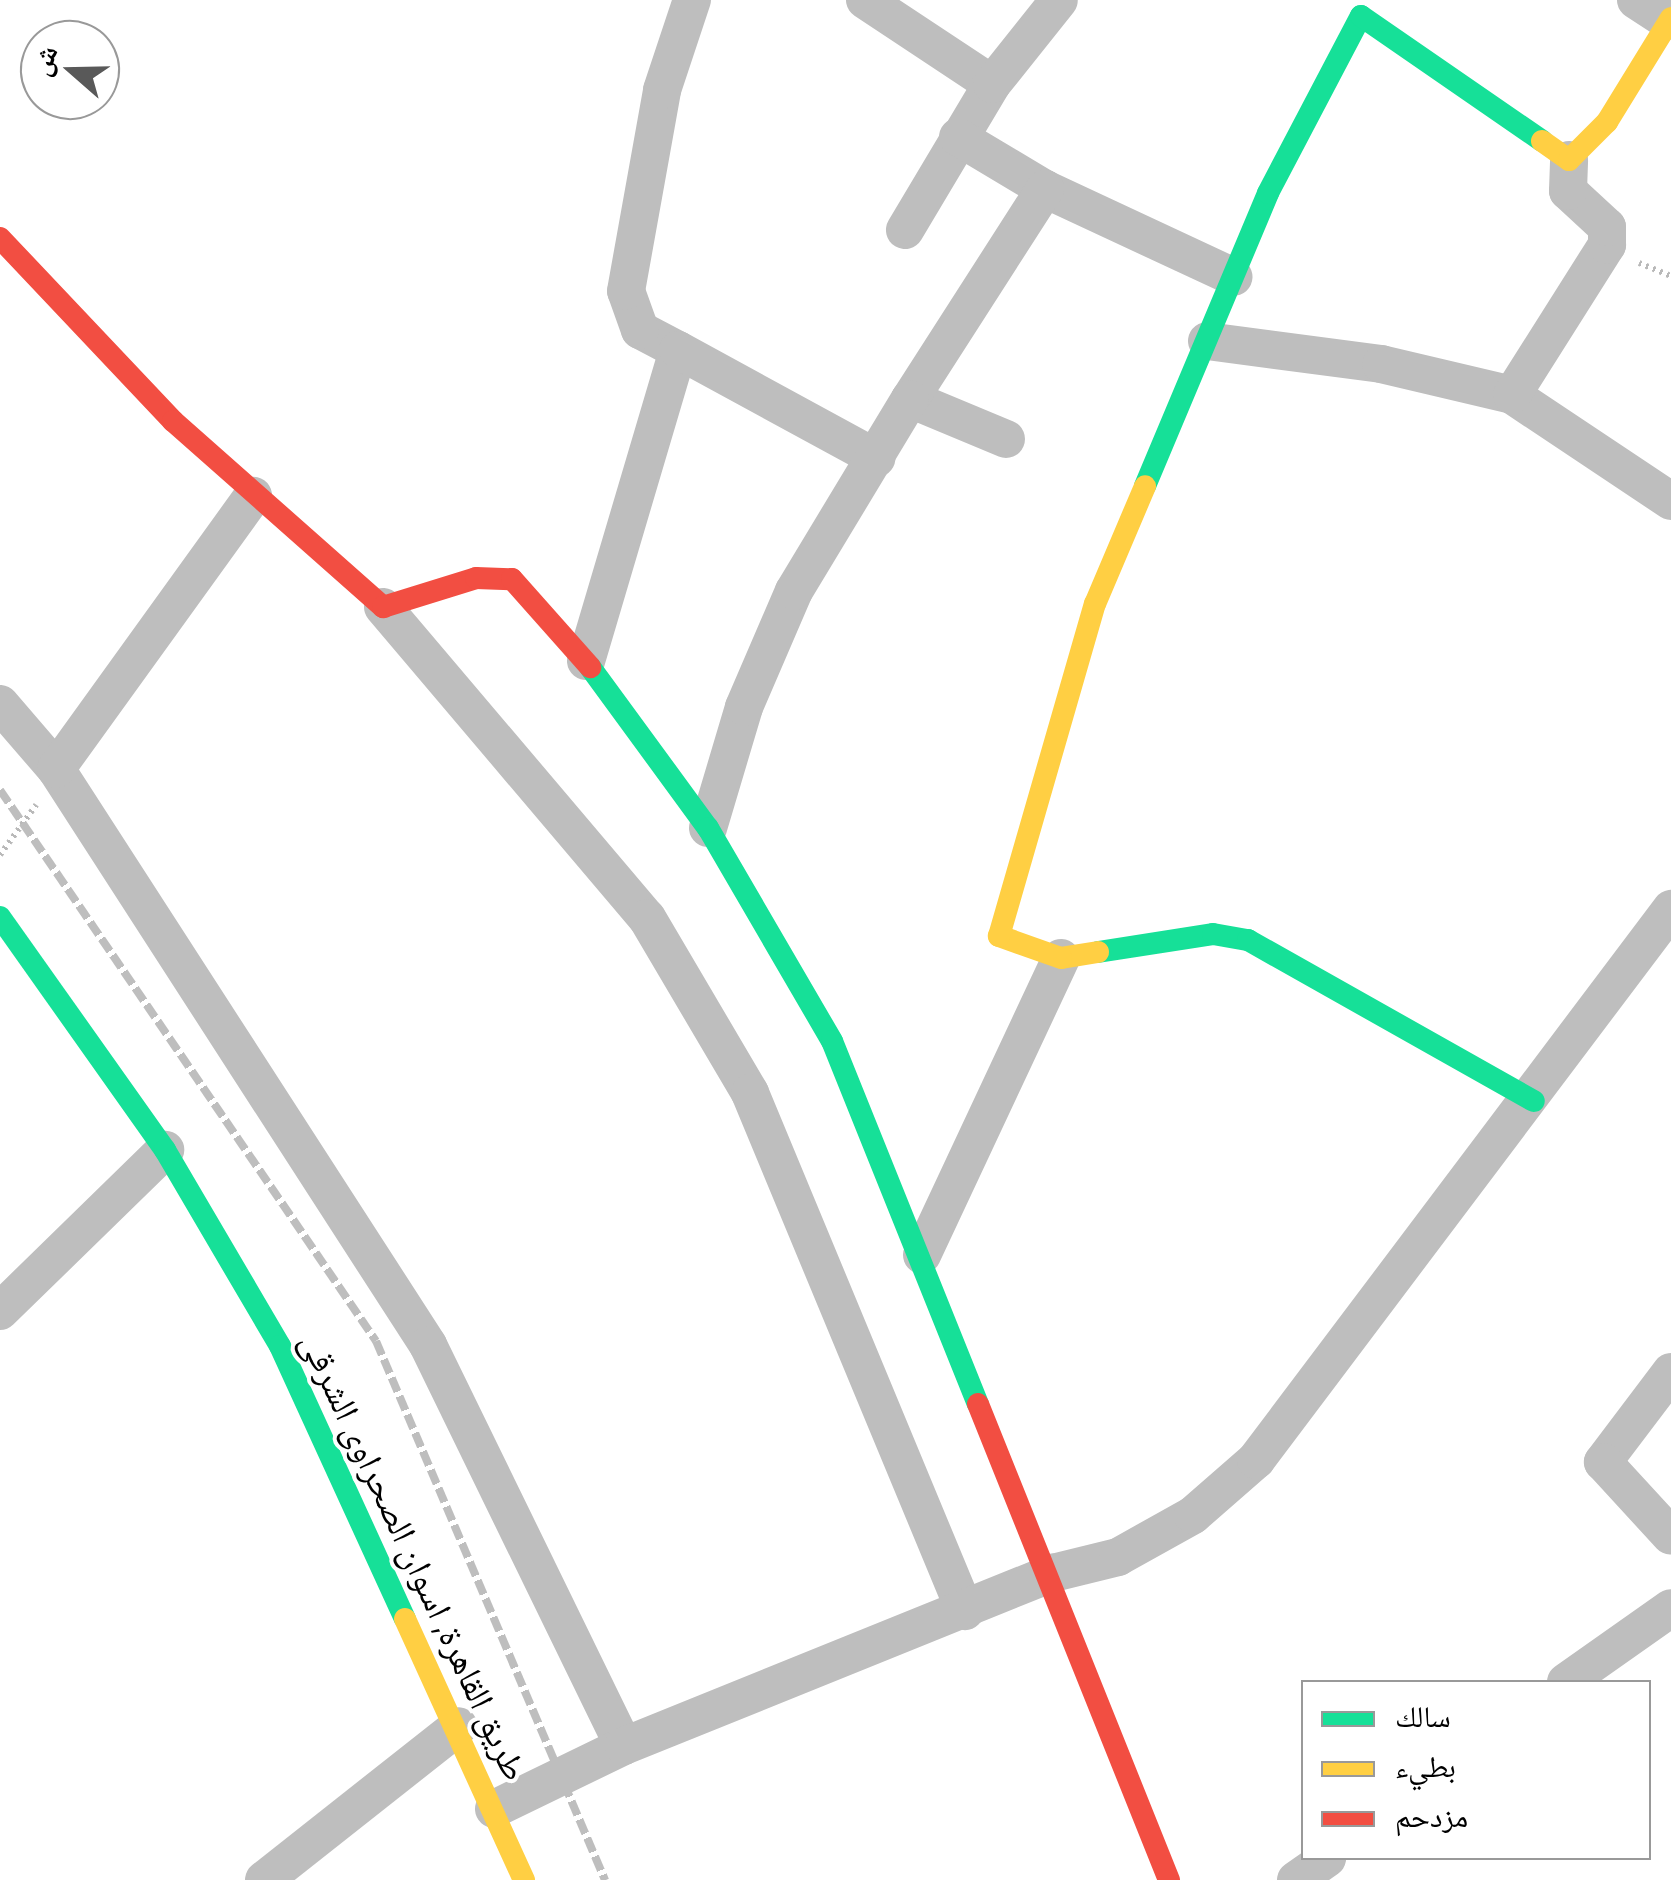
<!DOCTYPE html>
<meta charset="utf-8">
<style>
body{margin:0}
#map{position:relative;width:1671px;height:1880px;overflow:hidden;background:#fff;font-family:"Titillium Web","Noto Naskh Arabic",sans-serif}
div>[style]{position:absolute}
.path>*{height:6px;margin-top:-3px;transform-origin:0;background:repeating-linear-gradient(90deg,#b9b9b9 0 2.5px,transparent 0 7.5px)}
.street>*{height:38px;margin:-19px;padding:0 19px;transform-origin:19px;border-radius:19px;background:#bebebe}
.fast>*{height:22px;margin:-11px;padding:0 11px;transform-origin:11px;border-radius:11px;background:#16e098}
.slow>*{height:22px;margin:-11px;padding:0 11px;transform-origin:11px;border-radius:11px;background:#ffcf43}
.jam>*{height:22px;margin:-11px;padding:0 11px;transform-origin:11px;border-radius:11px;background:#f24e42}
.rail>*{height:8px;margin-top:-4px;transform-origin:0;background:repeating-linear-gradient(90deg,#bebebe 0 15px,transparent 0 20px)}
span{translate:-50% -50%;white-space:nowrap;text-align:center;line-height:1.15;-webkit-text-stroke:8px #fff;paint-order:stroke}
.street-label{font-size:35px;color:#000}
.legend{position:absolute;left:1301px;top:1680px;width:350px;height:180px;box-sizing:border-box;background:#fff;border:2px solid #999;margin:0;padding:12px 18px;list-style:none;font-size:30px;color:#000}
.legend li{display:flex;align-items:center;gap:20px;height:50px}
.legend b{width:50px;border:2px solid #999}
.north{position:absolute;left:20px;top:20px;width:100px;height:100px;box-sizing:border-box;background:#fff;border:2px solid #999;border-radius:50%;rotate:290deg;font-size:28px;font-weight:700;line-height:40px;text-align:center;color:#000}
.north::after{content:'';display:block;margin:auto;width:35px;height:45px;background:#595959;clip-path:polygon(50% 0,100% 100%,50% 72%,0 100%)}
</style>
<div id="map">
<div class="path">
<i style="left:1639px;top:263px;width:35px;rotate:22deg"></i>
<i style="left:0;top:855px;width:62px;rotate:-54.2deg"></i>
</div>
<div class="street">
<i style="left:865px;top:0;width:152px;rotate:33.5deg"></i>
<i style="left:992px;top:84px;width:170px;rotate:120.8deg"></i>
<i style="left:1636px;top:0;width:38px;rotate:33deg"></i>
<i style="left:992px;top:84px;width:107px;rotate:-51.4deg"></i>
<i style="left:958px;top:137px;width:101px;rotate:30.9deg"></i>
<i style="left:1045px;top:189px;width:208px;rotate:25deg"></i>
<i style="left:1207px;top:341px;width:176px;rotate:7.5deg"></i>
<i style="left:1381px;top:364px;width:135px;rotate:13.3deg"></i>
<i style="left:1512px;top:395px;width:191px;rotate:33.7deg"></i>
<i style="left:678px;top:350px;width:43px;rotate:-152.2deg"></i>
<i style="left:640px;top:330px;width:41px;rotate:-109.7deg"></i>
<i style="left:626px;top:291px;width:204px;rotate:-79.8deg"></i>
<i style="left:662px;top:90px;width:95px;rotate:-71.6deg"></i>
<i style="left:1512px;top:395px;width:178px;rotate:-57.7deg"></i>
<i style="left:1607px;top:245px;width:18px;rotate:-90deg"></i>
<i style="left:1607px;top:227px;width:53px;rotate:-137.3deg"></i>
<i style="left:1568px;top:191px;width:31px;rotate:-88deg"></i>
<i style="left:1006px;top:439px;width:104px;rotate:-157.4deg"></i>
<i style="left:910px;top:399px;width:250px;rotate:-57.3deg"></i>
<i style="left:383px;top:607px;width:408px;rotate:49.7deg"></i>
<i style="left:647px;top:918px;width:203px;rotate:59.5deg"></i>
<i style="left:750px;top:1093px;width:561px;rotate:67.46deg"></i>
<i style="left:586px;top:661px;width:324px;rotate:-73.5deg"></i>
<i style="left:678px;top:350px;width:226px;rotate:28.6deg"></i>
<i style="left:0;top:704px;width:86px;rotate:49.3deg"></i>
<i style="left:56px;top:769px;width:686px;rotate:57.14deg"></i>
<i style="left:428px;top:1345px;width:446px;rotate:64deg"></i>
<i style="left:56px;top:769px;width:337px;rotate:-54.2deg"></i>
<i style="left:708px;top:828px;width:126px;rotate:-73.4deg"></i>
<i style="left:744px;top:707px;width:126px;rotate:-66.7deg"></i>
<i style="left:794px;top:591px;width:224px;rotate:-58.9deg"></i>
<i style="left:922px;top:1255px;width:328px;rotate:-64.9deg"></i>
<i style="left:0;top:1311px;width:231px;rotate:-44.3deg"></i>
<i style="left:1671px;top:1372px;width:113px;rotate:127.1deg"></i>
<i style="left:1603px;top:1462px;width:100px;rotate:47.4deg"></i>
<i style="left:1566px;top:1682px;width:128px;rotate:-35.2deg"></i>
<i style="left:494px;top:1809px;width:144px;rotate:-25.9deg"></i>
<i style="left:624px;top:1746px;width:463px;rotate:-22deg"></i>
<i style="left:1053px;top:1573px;width:67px;rotate:-13.8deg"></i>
<i style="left:1118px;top:1557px;width:86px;rotate:-29.2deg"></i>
<i style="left:1193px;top:1515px;width:84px;rotate:-41.1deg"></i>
<i style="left:1256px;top:1460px;width:690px;rotate:-53.01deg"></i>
<i style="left:264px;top:1880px;width:248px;rotate:-38.3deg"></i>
<i style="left:1296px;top:1880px;width:38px;rotate:-35deg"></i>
</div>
<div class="fast">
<i style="left:1145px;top:486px;width:318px;rotate:-67.2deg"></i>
<i style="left:1268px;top:193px;width:200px;rotate:-62.3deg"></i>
<i style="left:1361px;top:16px;width:220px;rotate:34.6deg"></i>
<i style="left:590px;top:667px;width:200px;rotate:53.8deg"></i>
<i style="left:708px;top:828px;width:246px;rotate:59.8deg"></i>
<i style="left:832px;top:1041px;width:391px;rotate:68.1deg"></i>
<i style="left:0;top:917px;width:286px;rotate:54.7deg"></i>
<i style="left:165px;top:1150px;width:227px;rotate:59.6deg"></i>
<i style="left:280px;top:1346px;width:300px;rotate:65.4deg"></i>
<i style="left:1098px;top:952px;width:116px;rotate:-8.9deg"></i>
<i style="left:1213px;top:934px;width:36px;rotate:10deg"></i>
<i style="left:1248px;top:940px;width:328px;rotate:29.4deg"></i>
</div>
<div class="slow">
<i style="left:1542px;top:141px;width:33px;rotate:35deg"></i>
<i style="left:1569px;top:160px;width:54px;rotate:-45deg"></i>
<i style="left:1607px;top:122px;width:122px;rotate:-58.4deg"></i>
<i style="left:1098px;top:952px;width:37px;rotate:171deg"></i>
<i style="left:1061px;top:958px;width:66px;rotate:-160.5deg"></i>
<i style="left:999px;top:936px;width:346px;rotate:-73.9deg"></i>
<i style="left:1095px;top:604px;width:128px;rotate:-67deg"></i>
<i style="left:405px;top:1619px;width:287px;rotate:65.5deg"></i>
</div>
<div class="jam">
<i style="left:0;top:238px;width:252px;rotate:46.6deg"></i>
<i style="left:173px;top:421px;width:281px;rotate:41.5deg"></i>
<i style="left:383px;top:607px;width:97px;rotate:-17.3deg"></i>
<i style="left:476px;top:578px;width:36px;rotate:2deg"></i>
<i style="left:512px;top:579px;width:118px;rotate:48.4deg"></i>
<i style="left:978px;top:1404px;width:513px;rotate:68.14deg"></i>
</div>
<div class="rail">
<i style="left:0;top:790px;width:667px;rotate:55.69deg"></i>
<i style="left:376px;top:1341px;width:586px;rotate:66.98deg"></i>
</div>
<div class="street-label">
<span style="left:415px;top:1556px;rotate:65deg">طريق القاهرة, اسوان الصحراوى الشرقى</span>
</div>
<ul class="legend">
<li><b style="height:12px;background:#16e098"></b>سالك</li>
<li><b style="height:12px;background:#ffcf43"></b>بطيء</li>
<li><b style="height:12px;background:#f24e42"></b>مزدحم</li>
</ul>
<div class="north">ش</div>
</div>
